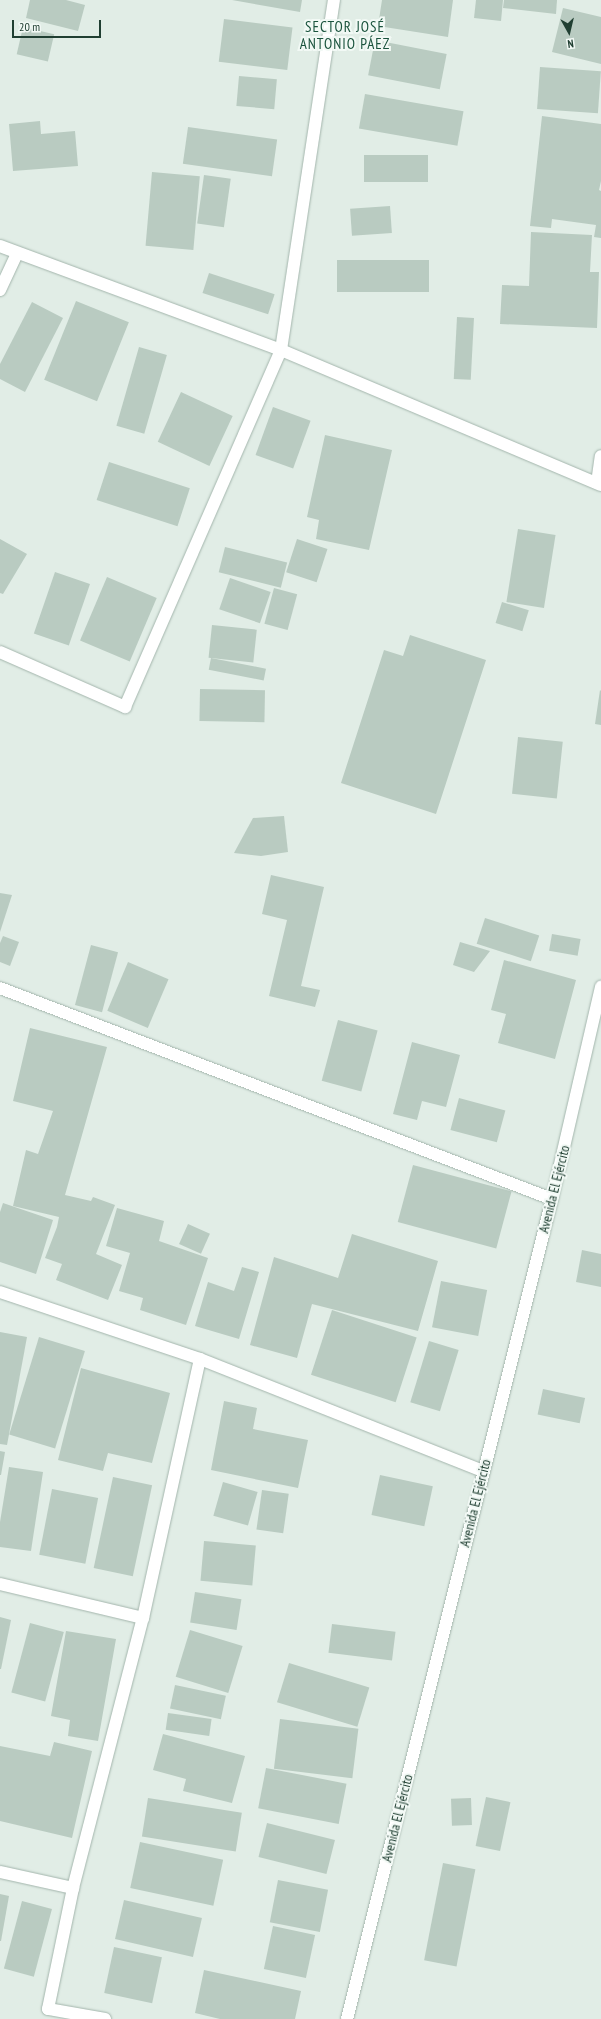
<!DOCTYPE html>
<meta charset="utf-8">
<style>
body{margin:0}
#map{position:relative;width:601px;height:2019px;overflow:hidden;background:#e1ede6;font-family:"PT Sans Narrow",sans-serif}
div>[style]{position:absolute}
.building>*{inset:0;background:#b9cbc1;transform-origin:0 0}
.roads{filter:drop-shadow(0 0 1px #a3b5ac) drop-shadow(0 0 1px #a3b5ac)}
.minor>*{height:12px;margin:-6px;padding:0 6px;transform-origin:6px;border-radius:6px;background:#fff}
span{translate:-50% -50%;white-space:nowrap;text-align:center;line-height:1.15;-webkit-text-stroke:4px #f2f9f5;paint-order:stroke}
.street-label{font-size:14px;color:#203f32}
.neighbourhood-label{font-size:15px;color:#1a533d;letter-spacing:1px}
.north{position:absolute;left:549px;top:12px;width:40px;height:40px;-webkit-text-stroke:3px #f2f9f5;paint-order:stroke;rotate:172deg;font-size:11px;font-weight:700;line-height:16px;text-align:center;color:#203f32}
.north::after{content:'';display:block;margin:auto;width:14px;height:18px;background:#203f32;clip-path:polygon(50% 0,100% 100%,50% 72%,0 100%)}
.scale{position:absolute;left:12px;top:20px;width:89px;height:18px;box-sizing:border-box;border:2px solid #203f32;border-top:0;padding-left:5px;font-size:12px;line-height:14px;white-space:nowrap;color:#203f32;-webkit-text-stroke:3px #f2f9f5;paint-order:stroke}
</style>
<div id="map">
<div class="building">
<i style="clip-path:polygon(30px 0,66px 0,85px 5px,78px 31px,26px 18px)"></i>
<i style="clip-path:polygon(232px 0,302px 0,300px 12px)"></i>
<i style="clip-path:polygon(382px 0,453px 0,448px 37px,378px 26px)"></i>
<i style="clip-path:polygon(476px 0,503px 0,501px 21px,474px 18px)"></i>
<i style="clip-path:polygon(504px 0,557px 0,556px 14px,503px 8px)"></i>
<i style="clip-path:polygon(563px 8px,601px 17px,601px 64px,552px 52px)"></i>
<i style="left:224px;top:19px;width:69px;height:43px;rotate:7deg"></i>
<i style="left:23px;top:27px;width:32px;height:28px;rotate:13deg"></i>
<i style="left:375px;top:40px;width:73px;height:36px;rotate:11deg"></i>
<i style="left:540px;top:67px;width:61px;height:42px;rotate:4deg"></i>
<i style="left:239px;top:76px;width:38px;height:30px;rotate:5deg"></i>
<i style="left:365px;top:94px;width:100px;height:35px;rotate:10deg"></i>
<i style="clip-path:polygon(542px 116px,601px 124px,601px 181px,599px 190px,601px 191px,601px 238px,594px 237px,596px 225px,552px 219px,551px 228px,530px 226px)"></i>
<i style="clip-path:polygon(40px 121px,41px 134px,75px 131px,78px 166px,13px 171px,9px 124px)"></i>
<i style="left:188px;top:127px;width:90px;height:37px;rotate:8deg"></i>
<i style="left:364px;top:155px;width:64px;height:27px"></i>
<i style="left:152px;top:172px;width:48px;height:74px;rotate:5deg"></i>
<i style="left:204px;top:175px;width:27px;height:49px;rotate:8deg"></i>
<i style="left:390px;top:206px;width:27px;height:40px;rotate:86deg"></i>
<i style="clip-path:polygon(531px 232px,592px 235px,590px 272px,599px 272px,597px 328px,500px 324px,502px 285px,529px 286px)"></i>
<i style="left:429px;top:260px;width:32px;height:92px;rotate:90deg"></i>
<i style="left:209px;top:273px;width:69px;height:21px;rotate:18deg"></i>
<i style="left:76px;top:301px;width:57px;height:85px;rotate:22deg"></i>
<i style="clip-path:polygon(32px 302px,63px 318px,25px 392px,0 379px,0 364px)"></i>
<i style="left:457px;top:317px;width:17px;height:62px;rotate:3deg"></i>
<i style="left:139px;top:347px;width:29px;height:82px;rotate:16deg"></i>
<i style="left:181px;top:392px;width:57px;height:55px;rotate:25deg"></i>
<i style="left:273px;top:407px;width:40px;height:51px;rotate:20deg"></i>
<i style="clip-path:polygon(325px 435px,392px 450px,369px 550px,316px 539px,319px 520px,307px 517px)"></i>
<i style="left:109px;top:462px;width:85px;height:40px;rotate:18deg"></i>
<i style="left:518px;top:529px;width:38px;height:74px;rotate:9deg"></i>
<i style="clip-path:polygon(0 539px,27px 554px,3px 594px,0 593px)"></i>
<i style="left:297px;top:539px;width:32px;height:35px;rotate:18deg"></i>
<i style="left:225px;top:547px;width:64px;height:26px;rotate:14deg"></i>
<i style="left:55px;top:572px;width:37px;height:65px;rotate:19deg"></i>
<i style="left:107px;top:577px;width:54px;height:69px;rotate:23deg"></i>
<i style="left:230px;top:578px;width:43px;height:33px;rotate:19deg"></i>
<i style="left:274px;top:588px;width:24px;height:37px;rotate:15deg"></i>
<i style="left:502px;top:602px;width:28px;height:22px;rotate:17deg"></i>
<i style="left:212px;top:625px;width:45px;height:33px;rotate:6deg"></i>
<i style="clip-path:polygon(410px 635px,486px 660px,436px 814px,341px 783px,384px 650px,403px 656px)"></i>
<i style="left:211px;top:658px;width:56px;height:12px;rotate:11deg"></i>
<i style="left:200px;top:689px;width:65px;height:32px;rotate:1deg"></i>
<i style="clip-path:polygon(600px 690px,601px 691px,601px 725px,595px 724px)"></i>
<i style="left:518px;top:737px;width:45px;height:57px;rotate:6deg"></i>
<i style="clip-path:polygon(284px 816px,288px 852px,261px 856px,234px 853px,253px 818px)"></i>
<i style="clip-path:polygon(271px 875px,324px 887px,301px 986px,320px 990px,315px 1007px,269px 996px,287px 920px,262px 914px)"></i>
<i style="clip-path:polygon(0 893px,12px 895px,0 932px)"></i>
<i style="left:485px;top:918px;width:57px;height:27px;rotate:18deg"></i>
<i style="left:552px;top:934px;width:29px;height:17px;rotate:10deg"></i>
<i style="clip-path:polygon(3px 936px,19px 942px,10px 966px,0 962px,0 943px)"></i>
<i style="clip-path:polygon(460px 942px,490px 951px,474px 972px,453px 965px)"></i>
<i style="left:91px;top:945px;width:28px;height:62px;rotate:15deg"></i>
<i style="clip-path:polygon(504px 960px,576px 980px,555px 1059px,498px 1043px,506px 1014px,491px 1010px)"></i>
<i style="left:128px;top:962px;width:44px;height:53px;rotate:23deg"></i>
<i style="left:338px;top:1020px;width:41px;height:63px;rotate:15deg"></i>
<i style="clip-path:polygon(30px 1028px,107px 1047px,65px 1195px,91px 1201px,93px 1197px,115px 1205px,96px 1254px,122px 1265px,108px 1300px,56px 1280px,62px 1264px,45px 1258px,57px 1227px,59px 1217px,13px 1206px,26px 1150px,38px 1154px,53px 1111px,13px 1101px)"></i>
<i style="clip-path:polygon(412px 1042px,460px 1055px,446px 1107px,422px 1101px,417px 1120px,393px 1114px)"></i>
<i style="left:459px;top:1098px;width:48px;height:33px;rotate:15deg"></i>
<i style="left:413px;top:1165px;width:102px;height:59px;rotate:15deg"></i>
<i style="clip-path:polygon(3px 1203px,53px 1220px,36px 1274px,0 1262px,0 1212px)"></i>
<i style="clip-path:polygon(117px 1208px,164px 1221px,159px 1241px,208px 1258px,186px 1325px,140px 1310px,143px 1298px,119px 1291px,130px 1253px,106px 1246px)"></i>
<i style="left:188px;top:1224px;width:24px;height:22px;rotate:24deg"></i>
<i style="clip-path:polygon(352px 1234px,438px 1261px,418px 1331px,312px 1304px,297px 1358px,250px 1345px,274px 1257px,338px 1278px)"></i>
<i style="clip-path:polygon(582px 1250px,601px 1254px,601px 1287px,576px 1282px)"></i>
<i style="clip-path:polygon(242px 1267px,259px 1272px,239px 1339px,195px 1326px,208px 1282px,234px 1291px)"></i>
<i style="left:441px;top:1281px;width:47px;height:47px;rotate:11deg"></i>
<i style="left:332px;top:1310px;width:89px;height:68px;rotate:18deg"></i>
<i style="clip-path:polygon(0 1332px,27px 1337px,7px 1445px,0 1444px)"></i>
<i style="left:39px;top:1337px;width:48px;height:102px;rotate:17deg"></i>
<i style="left:429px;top:1341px;width:31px;height:64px;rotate:17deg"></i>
<i style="clip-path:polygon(81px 1368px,170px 1393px,152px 1463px,108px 1453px,103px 1471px,58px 1460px)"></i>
<i style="left:543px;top:1389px;width:43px;height:26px;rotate:12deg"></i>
<i style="clip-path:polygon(224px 1401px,257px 1408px,253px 1429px,308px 1440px,298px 1488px,211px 1470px)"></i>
<i style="clip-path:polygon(0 1451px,5px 1452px,1px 1475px,0 1475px)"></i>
<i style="clip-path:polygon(9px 1467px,43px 1472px,31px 1551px,0 1547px,0 1522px)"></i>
<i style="left:380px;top:1475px;width:54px;height:41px;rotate:12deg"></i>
<i style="left:113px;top:1477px;width:40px;height:93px;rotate:12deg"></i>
<i style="left:223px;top:1482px;width:36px;height:35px;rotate:16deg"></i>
<i style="left:52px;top:1489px;width:47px;height:67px;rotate:11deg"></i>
<i style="left:262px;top:1490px;width:27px;height:40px;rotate:8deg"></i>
<i style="left:204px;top:1541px;width:52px;height:40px;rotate:5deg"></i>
<i style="left:195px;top:1592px;width:47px;height:31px;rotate:9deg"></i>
<i style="clip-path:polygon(0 1617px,11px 1620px,1px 1669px,0 1669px)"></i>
<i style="left:30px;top:1623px;width:35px;height:72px;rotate:15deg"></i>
<i style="left:332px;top:1624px;width:64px;height:29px;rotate:7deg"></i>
<i style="left:190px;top:1630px;width:55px;height:49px;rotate:17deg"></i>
<i style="clip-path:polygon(66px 1631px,116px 1639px,98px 1741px,68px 1736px,70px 1720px,51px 1716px)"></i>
<i style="left:289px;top:1663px;width:84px;height:41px;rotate:17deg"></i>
<i style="left:175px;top:1685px;width:52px;height:24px;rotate:12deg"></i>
<i style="left:168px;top:1713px;width:44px;height:17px;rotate:8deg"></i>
<i style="left:280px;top:1719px;width:79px;height:50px;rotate:7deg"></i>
<i style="clip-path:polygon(163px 1734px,245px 1756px,232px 1803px,183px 1791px,186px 1779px,153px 1770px)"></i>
<i style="clip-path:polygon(54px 1742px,92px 1751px,72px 1838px,0 1821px,0 1746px,50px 1756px)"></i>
<i style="left:266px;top:1768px;width:82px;height:41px;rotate:11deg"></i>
<i style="left:486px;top:1797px;width:25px;height:50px;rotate:12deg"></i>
<i style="left:148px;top:1798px;width:95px;height:39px;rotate:9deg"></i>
<i style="left:471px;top:1798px;width:27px;height:20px;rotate:88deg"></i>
<i style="left:267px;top:1823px;width:70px;height:35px;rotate:14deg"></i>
<i style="left:140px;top:1842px;width:85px;height:47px;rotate:12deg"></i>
<i style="left:443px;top:1863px;width:33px;height:99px;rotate:11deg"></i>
<i style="left:278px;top:1880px;width:51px;height:43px;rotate:11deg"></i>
<i style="clip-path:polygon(0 1894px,9px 1896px,1px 1941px,0 1941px)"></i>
<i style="left:124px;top:1900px;width:80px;height:40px;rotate:13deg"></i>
<i style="left:22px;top:1901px;width:31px;height:70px;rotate:15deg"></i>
<i style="left:273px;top:1926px;width:43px;height:44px;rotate:12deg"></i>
<i style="left:114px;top:1947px;width:49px;height:47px;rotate:12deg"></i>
<i style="clip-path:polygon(204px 1970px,301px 1991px,295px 2019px,220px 2019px,195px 2013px)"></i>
</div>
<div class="roads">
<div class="minor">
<i style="left:0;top:246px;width:300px;rotate:20.3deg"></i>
<i style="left:281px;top:350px;width:347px;rotate:22.9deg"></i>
<i style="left:0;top:290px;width:40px;rotate:-65deg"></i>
<i style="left:597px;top:483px;width:27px;rotate:-82deg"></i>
<i style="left:0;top:652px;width:137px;rotate:23.7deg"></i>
<i style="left:125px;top:707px;width:390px;rotate:-66.4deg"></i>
<i style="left:281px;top:350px;width:354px;rotate:-81.4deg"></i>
<i style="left:0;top:988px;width:591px;rotate:20.92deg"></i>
<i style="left:0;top:1292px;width:211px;rotate:18.5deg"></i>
<i style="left:200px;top:1359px;width:304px;rotate:21.6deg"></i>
<i style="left:0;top:1584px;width:147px;rotate:13.4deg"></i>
<i style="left:0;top:1872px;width:75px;rotate:12.4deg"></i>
<i style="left:105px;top:2019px;width:58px;rotate:-170deg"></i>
<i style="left:48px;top:2009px;width:124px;rotate:-78.3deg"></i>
<i style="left:73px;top:1888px;width:279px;rotate:-75.5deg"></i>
<i style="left:143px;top:1618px;width:265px;rotate:-77.6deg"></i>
<i style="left:347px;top:2019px;width:845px;rotate:-75.96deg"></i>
<i style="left:552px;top:1199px;width:218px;rotate:-77deg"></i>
</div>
</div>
<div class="street-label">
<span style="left:554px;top:1189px;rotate:-76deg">Avenida El Ejército</span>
<span style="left:475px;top:1503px;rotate:-76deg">Avenida El Ejército</span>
<span style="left:397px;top:1818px;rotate:-76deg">Avenida El Ejército</span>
</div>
<div class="neighbourhood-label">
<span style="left:345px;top:35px">SECTOR JOSÉ<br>ANTONIO PÁEZ</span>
</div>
<div class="north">N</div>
<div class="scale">20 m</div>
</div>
